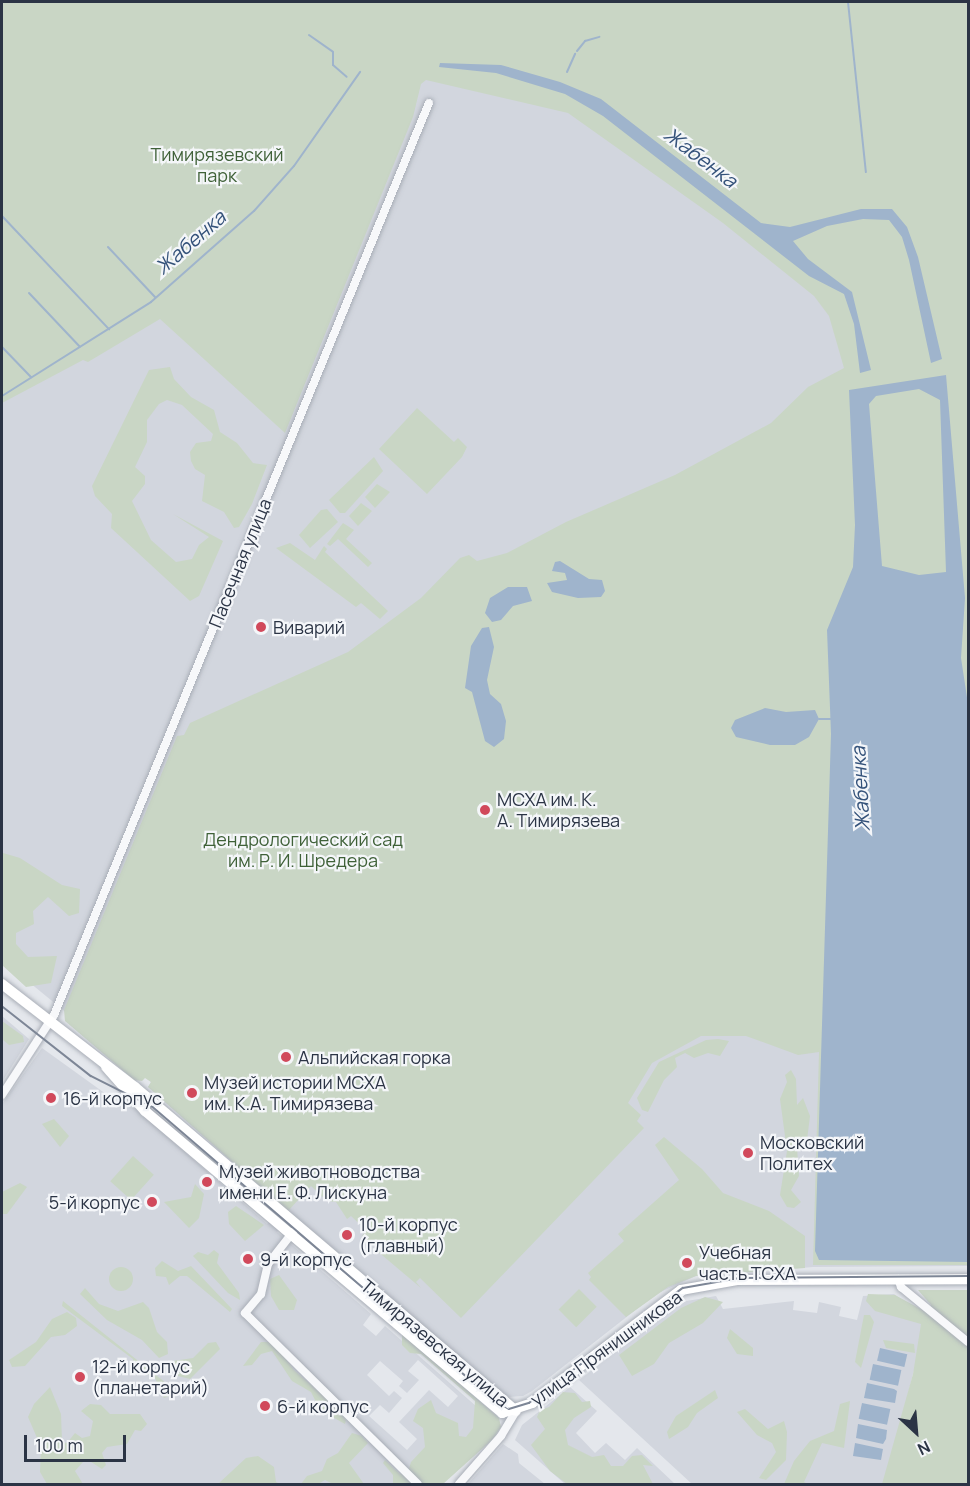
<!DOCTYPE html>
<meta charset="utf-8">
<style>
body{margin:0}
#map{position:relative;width:970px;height:1486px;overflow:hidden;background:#e4e7ec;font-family:Manrope,sans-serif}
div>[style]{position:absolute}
.built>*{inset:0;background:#d2d6de}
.green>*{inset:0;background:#c9d6c5;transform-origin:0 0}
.round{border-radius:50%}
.water>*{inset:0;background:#9fb4cc;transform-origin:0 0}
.stream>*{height:2px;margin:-1px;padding:0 1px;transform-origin:1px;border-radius:1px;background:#9fb4cc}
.roads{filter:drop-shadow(0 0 2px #a9aeb7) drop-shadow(0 0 2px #a9aeb7)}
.minor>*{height:8px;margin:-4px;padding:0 4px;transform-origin:4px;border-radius:4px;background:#f7f8fa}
.secondary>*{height:10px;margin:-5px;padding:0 5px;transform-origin:5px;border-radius:5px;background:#fff}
.tram>*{height:1.5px;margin:-0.75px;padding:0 0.75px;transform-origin:0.75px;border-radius:0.75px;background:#7d8696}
.dots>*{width:16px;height:16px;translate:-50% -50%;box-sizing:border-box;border:3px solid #f4f6f9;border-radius:50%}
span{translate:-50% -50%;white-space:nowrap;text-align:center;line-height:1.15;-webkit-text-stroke:4.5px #f4f6f9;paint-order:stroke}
.park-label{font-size:18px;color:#3f6138}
.street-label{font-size:18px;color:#2b3445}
.poi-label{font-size:18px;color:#2b3445}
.left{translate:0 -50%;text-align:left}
.right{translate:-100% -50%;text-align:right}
.water-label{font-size:20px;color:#34527a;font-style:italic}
.frame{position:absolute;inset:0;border:3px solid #2b3445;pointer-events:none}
.north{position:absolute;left:886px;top:1402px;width:60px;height:60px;-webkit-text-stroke:4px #f4f6f9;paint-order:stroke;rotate:154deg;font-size:16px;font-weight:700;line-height:24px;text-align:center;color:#2b3445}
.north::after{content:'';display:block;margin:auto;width:21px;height:27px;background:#2b3445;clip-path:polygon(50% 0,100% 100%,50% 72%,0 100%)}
.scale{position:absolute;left:24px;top:1435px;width:102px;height:27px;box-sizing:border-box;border:3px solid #2b3445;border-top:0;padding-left:8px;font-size:18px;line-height:21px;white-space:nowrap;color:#2b3445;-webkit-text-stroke:4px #f4f6f9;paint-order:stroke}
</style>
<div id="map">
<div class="built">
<i style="clip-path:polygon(2px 2px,968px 11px,968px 1266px,813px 1267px,696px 1276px,656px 1294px,532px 1391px,523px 1396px,507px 1397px,287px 1211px,148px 1087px,151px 1082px,2px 960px)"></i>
<i style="clip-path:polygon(2px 1016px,29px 1039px,2px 1082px)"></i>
<i style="clip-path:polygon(evenodd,42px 1048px,117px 1102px,122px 1097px,267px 1224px,271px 1220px,280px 1228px,277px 1232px,371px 1314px,363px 1325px,376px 1336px,385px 1326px,485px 1414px,442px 1484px,2px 1484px,2px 1104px,42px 1048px,418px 1360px,458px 1396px,448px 1407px,429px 1390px,399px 1422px,417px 1439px,407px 1450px,369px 1416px,380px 1405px,389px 1413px,402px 1398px,394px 1391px,389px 1396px,367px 1375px,380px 1361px,403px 1381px,399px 1386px,407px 1393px,419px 1380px,408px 1371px,418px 1360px)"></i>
<i style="clip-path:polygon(894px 1294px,927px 1319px,885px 1484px,692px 1484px,579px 1380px,681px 1302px,716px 1296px,723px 1309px,794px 1301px,793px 1310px,817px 1313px,819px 1302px,841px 1307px,839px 1316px,857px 1320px,863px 1296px)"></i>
<i style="clip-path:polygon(570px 1387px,597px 1411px,576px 1433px,595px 1453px,606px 1443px,625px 1460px,637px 1448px,675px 1484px,587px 1484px,578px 1476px,565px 1484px,515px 1440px,522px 1425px)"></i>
<i style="clip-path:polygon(503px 1444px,518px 1454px,519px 1463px,545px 1484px,468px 1484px)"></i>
</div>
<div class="green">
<i style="clip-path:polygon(2px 2px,968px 2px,968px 1265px,813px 1265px,819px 1052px,798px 1055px,746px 1036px,701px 1036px,652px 1063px,628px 1103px,641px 1115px,637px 1121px,644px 1128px,461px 1318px,420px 1278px,416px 1282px,421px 1288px,376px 1250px,381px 1245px,375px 1239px,370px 1244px,362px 1236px,366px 1230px,351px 1216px,347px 1219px,336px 1202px,327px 1201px,311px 1186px,288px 1211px,148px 1087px,151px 1082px,145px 1078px,142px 1081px,134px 1080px,65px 1021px,64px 1010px,177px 736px,184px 735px,190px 723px,348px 652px,421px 598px,460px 558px,469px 555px,477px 561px,507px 553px,566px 522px,675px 475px,771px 423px,808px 387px,844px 368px,829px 316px,814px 296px,723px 223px,568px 113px,426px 80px,421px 84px,413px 117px,285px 433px,160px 319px,88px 362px,83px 360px,2px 403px)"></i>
<i style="clip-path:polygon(170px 367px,174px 379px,191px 397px,214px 410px,220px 432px,237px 443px,253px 463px,267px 465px,252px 504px,239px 527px,234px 528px,224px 512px,202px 501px,205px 475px,195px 469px,191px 461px,190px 452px,196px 443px,211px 441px,213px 434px,182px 405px,167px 400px,159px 404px,147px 420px,147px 442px,135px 467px,145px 476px,145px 484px,132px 501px,151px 540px,176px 562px,192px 559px,199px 545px,209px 537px,173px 514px,223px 541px,199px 596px,190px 601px,111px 528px,112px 514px,95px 496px,92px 486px,149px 370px)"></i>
<i style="clip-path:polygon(417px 408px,454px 442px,458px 438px,467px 447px,462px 457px,427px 494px,379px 449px)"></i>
<i style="clip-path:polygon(374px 457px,383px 471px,345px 513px,340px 513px,329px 500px)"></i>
<i style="clip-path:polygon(377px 484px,390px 492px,375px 508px,365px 497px)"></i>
<i style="clip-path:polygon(361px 503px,372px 511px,358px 526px,349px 516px)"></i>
<i style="clip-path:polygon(327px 509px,338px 522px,310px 548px,299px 535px,321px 510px)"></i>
<i style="clip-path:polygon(343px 523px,354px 530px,346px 539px,372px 563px,368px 567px,338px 539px,330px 546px,327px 544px)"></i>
<i style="clip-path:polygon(290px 543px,315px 560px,324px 546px,327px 549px,325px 552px,388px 611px,380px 619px,361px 603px,356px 607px,276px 548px)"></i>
<i style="clip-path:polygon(3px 853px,20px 858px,62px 885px,80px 889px,79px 913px,69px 916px,48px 897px,33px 911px,34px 924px,16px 933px,16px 944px,28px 957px,57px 956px,51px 983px,26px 987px,2px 965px)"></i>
<i style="clip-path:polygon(2px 1021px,23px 1036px,24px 1042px,9px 1045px,2px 1039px)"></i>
<i style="clip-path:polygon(718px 1039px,729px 1041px,720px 1056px,708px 1053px,694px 1058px,685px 1053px,675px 1058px,677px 1067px,664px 1080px,648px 1112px,642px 1110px,637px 1098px,659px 1062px,706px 1040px)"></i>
<i style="clip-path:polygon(791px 1070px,796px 1079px,797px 1105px,803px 1098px,810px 1116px,806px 1148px,801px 1141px,797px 1147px,799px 1176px,791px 1190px,801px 1202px,794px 1208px,787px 1207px,780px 1195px,787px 1151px,780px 1099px,787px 1082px,785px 1075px)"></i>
<i style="clip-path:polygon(54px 1119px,69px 1136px,60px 1147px,42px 1124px)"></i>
<i style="clip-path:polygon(664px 1137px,702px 1169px,723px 1193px,769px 1211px,805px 1236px,805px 1268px,696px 1276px,668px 1287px,626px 1317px,589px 1280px,591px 1277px,588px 1273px,624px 1241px,618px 1234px,679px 1180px,655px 1145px)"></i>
<i style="left:133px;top:1156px;width:28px;height:34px;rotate:42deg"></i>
<i style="clip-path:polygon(20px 1183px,27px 1187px,7px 1214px,2px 1214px,2px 1192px)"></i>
<i style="clip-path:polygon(195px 1184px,204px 1194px,199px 1218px,189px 1228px,164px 1202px,191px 1197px)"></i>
<i style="clip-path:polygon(236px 1206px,264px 1225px,245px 1241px,229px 1224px,228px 1212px)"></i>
<i style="clip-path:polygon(214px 1250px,219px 1254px,217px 1263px,239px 1293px,240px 1300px,228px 1293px,193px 1256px,198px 1252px,208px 1255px)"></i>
<i style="clip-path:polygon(162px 1261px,178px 1271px,191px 1266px,232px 1309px,230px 1312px,187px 1276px,180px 1276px,169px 1285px,166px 1277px,156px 1276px,155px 1268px)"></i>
<i class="round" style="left:109px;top:1267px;width:24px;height:24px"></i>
<i style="clip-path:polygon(279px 1275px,297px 1300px,294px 1310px,279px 1310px,271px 1296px,270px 1279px)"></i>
<i style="clip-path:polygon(85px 1288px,99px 1304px,118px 1311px,143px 1302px,149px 1308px,157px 1332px,167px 1342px,168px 1354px,159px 1358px,142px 1340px,107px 1320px,80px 1294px)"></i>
<i style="left:579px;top:1289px;width:25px;height:29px;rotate:45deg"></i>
<i style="clip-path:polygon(918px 1290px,968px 1290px,968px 1484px,882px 1484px,913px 1374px,921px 1324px,875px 1311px,866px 1301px,868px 1294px,895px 1295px,928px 1313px,931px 1305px)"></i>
<i style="clip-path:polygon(705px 1297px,723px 1302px,703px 1323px,669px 1343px,654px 1364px,632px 1376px,619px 1355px,681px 1308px)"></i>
<i style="clip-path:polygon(63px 1301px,171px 1387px,176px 1393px,164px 1398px,154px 1376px,134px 1371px,133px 1359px,62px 1306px)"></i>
<i style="clip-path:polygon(67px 1312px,76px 1318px,77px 1326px,65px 1335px,51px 1337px,25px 1366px,12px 1367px,9px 1360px,36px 1342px,52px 1319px)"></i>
<i style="clip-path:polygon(864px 1315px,870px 1315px,874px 1322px,861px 1368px,855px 1362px)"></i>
<i style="clip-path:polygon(730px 1329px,753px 1348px,753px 1356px,737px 1354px,727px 1338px)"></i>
<i style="clip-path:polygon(402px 1333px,499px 1418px,501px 1427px,493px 1439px,443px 1484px,393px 1484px,393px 1475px,383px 1463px,385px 1460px,400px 1474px,408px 1472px,411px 1462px,425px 1447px,423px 1428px,413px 1421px,418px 1409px,431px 1400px,436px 1413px,458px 1423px,459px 1436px,466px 1437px,473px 1428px,475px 1401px,421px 1354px,410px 1353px,402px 1345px)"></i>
<i style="clip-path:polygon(883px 1340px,914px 1344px,915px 1353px,886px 1348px)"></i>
<i style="clip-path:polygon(216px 1342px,220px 1349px,190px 1379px,178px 1376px,171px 1367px,173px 1361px,193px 1358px,208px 1343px)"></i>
<i style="clip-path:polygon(261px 1342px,269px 1342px,281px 1352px,294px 1370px,336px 1407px,346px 1420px,345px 1424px,320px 1410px,311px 1392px,292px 1381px,272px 1351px,261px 1354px,252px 1365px,243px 1366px)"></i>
<i style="clip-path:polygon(50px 1387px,61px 1414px,62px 1442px,67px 1443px,75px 1433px,82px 1438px,90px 1436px,93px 1421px,81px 1411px,90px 1404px,101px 1405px,110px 1414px,140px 1414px,147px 1424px,141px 1431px,135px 1430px,127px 1444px,107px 1447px,102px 1453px,106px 1465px,102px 1469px,88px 1460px,83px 1462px,75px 1471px,83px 1484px,47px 1484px,40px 1472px,41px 1447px,28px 1417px,34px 1404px)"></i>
<i style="clip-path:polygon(715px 1390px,718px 1398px,697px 1413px,688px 1427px,669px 1439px,667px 1432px,676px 1416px)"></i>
<i style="clip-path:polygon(563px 1392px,575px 1393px,582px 1402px,590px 1401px,591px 1407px,574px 1418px,565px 1430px,568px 1445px,592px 1457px,604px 1455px,611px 1466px,623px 1466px,632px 1456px,642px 1455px,653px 1466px,643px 1465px,653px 1484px,567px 1484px,550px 1471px,531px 1445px,545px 1429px,537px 1417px,540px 1410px,549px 1407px)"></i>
<i style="clip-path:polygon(850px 1401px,844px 1448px,822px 1443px,804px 1482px,808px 1484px,784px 1484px,794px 1461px,810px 1441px,834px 1431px,840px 1404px)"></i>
<i style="clip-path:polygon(745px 1409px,768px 1429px,784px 1421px,787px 1432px,786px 1460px,766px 1480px,759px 1478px,776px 1452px,772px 1443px,757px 1435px,737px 1412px)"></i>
<i style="clip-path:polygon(352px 1433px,362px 1436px,368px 1443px,349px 1463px,364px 1484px,333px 1484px,325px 1480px,318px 1484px,301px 1484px,307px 1476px,322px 1471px,327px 1459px,338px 1453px)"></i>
<i style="clip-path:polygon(258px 1456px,274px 1467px,276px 1482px,280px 1484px,218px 1484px,246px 1458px)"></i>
</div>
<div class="water">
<i style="clip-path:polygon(440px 63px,501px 65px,560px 82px,601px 99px,761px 223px,790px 227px,861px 209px,892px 209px,907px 227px,918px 257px,942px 359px,931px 363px,909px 260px,902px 237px,889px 220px,863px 219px,827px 226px,793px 241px,808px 259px,852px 292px,871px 370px,860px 373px,854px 324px,844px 294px,809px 276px,603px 116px,565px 94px,496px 73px,439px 67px)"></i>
<i style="clip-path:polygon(evenodd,946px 375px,965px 598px,961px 658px,968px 704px,968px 1262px,819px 1260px,815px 1251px,831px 734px,827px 630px,853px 567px,855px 525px,849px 390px,946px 375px,919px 389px,940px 400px,946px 572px,919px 575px,882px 566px,869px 404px,876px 396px,919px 389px)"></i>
<i style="clip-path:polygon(560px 561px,589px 579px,602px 580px,605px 591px,601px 597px,578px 598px,552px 592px,547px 583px,567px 580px,565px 573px,552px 571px,555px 562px)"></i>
<i style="clip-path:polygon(508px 587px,527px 587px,532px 601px,513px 606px,501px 620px,492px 622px,485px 613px,490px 598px)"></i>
<i style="clip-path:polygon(489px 627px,494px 647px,487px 680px,490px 694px,501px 704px,506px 721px,504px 739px,494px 747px,485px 741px,472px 692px,465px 688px,471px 646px,482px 628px)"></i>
<i style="clip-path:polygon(765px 708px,786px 712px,815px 710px,819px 719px,809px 737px,795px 745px,770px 745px,736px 737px,731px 728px,735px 720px)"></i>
<i style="left:880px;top:1348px;width:28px;height:13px;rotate:13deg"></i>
<i style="left:873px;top:1364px;width:29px;height:16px;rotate:12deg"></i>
<i style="clip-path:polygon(867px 1383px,894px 1389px,897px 1391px,895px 1403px,864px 1398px)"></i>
<i style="left:862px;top:1403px;width:29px;height:16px;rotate:12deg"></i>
<i style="clip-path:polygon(858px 1424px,887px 1430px,886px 1439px,883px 1444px,856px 1438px)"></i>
<i style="clip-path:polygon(855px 1443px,883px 1449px,881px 1460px,853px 1456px)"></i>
</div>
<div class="stream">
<i style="left:848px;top:2px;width:171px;rotate:84deg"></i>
<i style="left:309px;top:35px;width:29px;rotate:35deg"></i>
<i style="left:333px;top:52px;width:13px;rotate:90deg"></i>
<i style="left:333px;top:65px;width:18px;rotate:41deg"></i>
<i style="left:577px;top:51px;width:13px;rotate:-51deg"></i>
<i style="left:585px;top:41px;width:15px;rotate:-16deg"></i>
<i style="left:567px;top:72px;width:20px;rotate:-66deg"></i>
<i style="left:2px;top:216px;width:156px;rotate:46.6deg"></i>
<i style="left:108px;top:247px;width:69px;rotate:46.8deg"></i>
<i style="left:29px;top:293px;width:74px;rotate:46.6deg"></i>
<i style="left:2px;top:347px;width:42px;rotate:46deg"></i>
<i style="left:2px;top:396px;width:176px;rotate:-32.2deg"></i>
<i style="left:151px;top:302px;width:137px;rotate:-41.5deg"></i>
<i style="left:254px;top:211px;width:60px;rotate:-48.4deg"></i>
<i style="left:294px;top:166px;width:115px;rotate:-54.9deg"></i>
<i style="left:819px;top:719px;width:12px"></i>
</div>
<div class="roads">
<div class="minor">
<i style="left:2px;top:1095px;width:95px;rotate:-57deg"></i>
<i style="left:54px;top:1015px;width:986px;rotate:-67.65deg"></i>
<i style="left:293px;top:1232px;width:41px;rotate:128deg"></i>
<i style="left:268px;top:1264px;width:31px;rotate:103deg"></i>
<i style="left:261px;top:1294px;width:25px;rotate:130deg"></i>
<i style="left:245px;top:1313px;width:243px;rotate:44.7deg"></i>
<i style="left:898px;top:1279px;width:9px;rotate:69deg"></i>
<i style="left:901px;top:1287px;width:87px;rotate:39.4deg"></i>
<i style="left:459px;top:1484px;width:64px;rotate:-48.8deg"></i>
<i style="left:501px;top:1436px;width:29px;rotate:-59deg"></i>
</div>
<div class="secondary">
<i style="left:2px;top:984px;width:168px;rotate:37.8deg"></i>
<i style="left:135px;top:1087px;width:500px;rotate:40.38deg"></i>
<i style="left:106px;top:1067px;width:59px;rotate:48.4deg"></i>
<i style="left:145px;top:1111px;width:468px;rotate:40.2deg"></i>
<i style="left:502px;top:1413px;width:32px;rotate:-18deg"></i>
<i style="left:532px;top:1403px;width:187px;rotate:-37.2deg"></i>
<i style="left:681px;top:1290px;width:57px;rotate:-10.1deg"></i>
<i style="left:737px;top:1280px;width:231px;rotate:-0.2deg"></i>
</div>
</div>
<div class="tram">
<i style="left:2px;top:1006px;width:113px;rotate:38.2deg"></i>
<i style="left:91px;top:1076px;width:69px;rotate:26.6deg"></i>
<i style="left:153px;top:1107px;width:446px;rotate:40.7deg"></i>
<i style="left:491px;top:1398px;width:21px;rotate:31deg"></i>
<i style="left:509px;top:1409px;width:21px;rotate:-17deg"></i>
<i style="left:529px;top:1403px;width:192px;rotate:-36.8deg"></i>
<i style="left:683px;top:1288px;width:57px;rotate:-10.1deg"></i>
<i style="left:739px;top:1278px;width:229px;rotate:-0.5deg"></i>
</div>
<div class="dots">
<i style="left:261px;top:627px;background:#d1495b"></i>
<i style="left:485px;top:810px;background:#d1495b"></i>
<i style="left:286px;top:1057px;background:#d1495b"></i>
<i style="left:192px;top:1093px;background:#d1495b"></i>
<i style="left:51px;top:1098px;background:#d1495b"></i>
<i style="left:748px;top:1153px;background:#d1495b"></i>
<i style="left:207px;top:1182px;background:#d1495b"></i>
<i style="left:152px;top:1202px;background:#d1495b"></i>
<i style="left:347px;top:1235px;background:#d1495b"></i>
<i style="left:248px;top:1259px;background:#d1495b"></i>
<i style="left:687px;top:1263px;background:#d1495b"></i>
<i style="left:80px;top:1377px;background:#d1495b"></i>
<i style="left:265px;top:1406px;background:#d1495b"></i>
</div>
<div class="park-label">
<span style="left:217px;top:165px">Тимирязевский<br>парк</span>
<span style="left:303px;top:850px">Дендрологический сад<br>им. Р. И. Шредера</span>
</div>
<div class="street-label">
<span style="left:240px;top:563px;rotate:-68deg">Пасечная улица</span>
<span style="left:435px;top:1343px;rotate:40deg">Тимирязевская улица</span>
<span style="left:606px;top:1348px;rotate:-36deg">улица Прянишникова</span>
</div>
<div class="poi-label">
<span class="left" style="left:273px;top:627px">Виварий</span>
<span class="left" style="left:497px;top:810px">МСХА им. К.<br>А. Тимирязева</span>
<span class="left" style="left:298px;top:1057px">Альпийская горка</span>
<span class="left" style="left:204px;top:1093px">Музей истории МСХА<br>им. К.А. Тимирязева</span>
<span class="left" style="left:63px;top:1098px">16-й корпус</span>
<span class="left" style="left:760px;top:1153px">Московский<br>Политех</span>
<span class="left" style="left:219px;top:1182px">Музей животноводства<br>имени Е. Ф. Лискуна</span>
<span class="right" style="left:140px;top:1202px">5-й корпус</span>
<span class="left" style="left:359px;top:1235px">10-й корпус<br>(главный)</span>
<span class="left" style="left:699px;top:1263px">Учебная<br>часть ТСХА</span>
<span class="left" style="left:260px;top:1259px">9-й корпус</span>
<span class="left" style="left:92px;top:1377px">12-й корпус<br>(планетарий)</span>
<span class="left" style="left:277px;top:1406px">6-й корпус</span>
</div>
<div class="water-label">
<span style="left:701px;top:157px;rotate:37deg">Жабенка</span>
<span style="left:190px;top:242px;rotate:-41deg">Жабенка</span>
<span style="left:860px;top:789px;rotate:-93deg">Жабенка</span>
</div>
<div class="frame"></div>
<div class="north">N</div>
<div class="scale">100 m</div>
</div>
